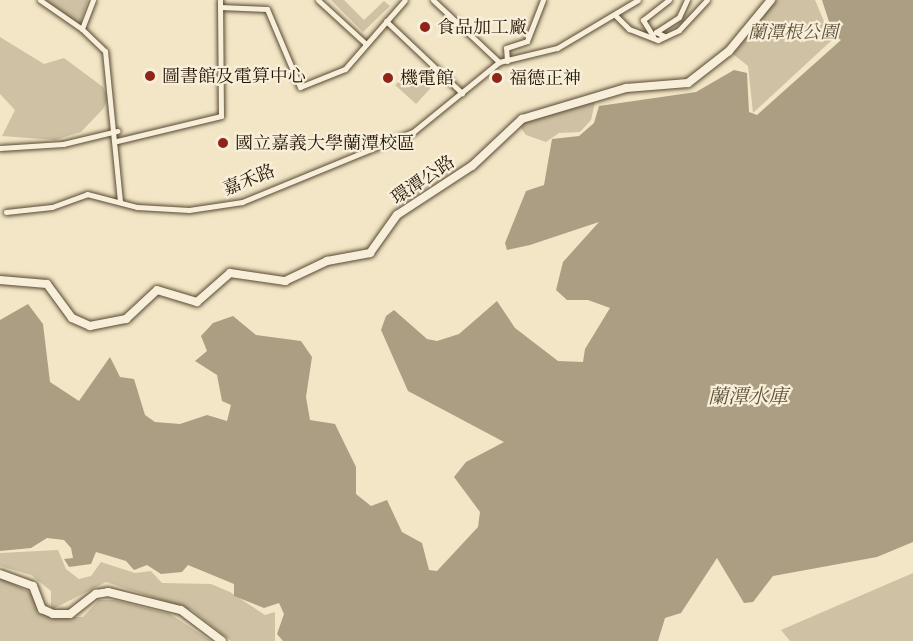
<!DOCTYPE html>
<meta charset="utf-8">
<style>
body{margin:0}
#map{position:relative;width:913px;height:641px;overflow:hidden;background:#f2e6c6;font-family:"Libre Caslon Text","Noto Serif TC",serif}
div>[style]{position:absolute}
.green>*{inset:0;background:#cfc2a4;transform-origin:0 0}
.water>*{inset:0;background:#ac9e83}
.roads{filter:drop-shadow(0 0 2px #584832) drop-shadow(0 0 2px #584832)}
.street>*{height:5px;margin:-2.5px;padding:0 2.5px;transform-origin:2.5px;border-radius:2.5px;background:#f7efda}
.secondary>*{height:8px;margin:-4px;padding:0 4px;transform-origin:4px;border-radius:4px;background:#f7efda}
.dots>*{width:16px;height:16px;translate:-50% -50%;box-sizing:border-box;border:3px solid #f7efda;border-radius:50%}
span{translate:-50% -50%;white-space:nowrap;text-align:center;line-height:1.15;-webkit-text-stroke:4.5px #f7efda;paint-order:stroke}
.poi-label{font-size:18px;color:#241300}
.left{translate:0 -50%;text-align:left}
.park-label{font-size:18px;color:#605039;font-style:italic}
.street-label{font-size:18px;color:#241300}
.water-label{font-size:20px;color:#61523b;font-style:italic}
</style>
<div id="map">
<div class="green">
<i style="clip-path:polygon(43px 0,88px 0,79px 26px)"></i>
<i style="clip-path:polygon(331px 0,344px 0,364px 20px,384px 1px,390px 6px,363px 32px)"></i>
<i style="clip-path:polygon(776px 0,815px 0,832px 40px,753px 113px,748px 66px,733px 54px)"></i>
<i style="clip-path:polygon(0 37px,44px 64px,64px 58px,103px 87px,108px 99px,103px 109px,81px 132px,55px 140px,2px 136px,15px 110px,0 94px)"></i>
<i style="left:410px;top:69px;width:28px;height:22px;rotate:42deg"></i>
<i style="clip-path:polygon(583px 101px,595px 102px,591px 120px,580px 132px,559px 133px,546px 142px,526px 135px,518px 124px)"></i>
<i style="clip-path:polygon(58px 550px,66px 569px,79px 579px,91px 576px,101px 562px,135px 573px,151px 571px,162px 583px,211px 584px,230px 592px,265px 615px,275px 612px,275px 641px,231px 641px,192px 610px,106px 582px,51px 610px,51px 591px,31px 575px,0 566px,0 553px)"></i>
<i style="clip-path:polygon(913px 573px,913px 641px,790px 641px,781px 630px)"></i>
<i style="clip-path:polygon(0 577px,29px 592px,51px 617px,83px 617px,99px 600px,114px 600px,170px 614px,211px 641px,0 641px)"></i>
</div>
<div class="water">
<i style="clip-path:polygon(822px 0,913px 0,913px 542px,877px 557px,773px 576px,753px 602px,744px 603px,717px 558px,681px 613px,665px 618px,658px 641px,283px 641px,277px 634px,284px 614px,279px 603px,264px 608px,234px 596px,234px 584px,188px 565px,182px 572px,161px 574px,147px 565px,134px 570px,126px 561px,96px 552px,91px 564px,69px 567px,64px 559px,73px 558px,71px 548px,64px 540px,47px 538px,31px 548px,0 551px,0 320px,28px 304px,43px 324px,50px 382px,79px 401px,110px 357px,120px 377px,134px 379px,145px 415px,155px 422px,180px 424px,207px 415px,227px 421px,231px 405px,222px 401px,217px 375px,195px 361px,207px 351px,201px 336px,213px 323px,233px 316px,256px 335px,301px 341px,312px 357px,306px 397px,310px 420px,335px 424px,356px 467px,356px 494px,371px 506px,387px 500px,402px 532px,422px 543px,429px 570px,437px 571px,478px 527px,480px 512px,454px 477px,466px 462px,504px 442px,408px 391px,381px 330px,386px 316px,394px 310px,427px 339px,437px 341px,459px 334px,497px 301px,515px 328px,558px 361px,583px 362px,585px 349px,610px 308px,588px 300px,567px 300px,556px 290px,563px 262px,599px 222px,530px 245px,507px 250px,505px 243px,526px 191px,544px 185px,552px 139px,579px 136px,594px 123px,599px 106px,696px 92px,734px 70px,747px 73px,749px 112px,757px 115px,841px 40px,833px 34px)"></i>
</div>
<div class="roads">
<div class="street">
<i style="left:40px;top:0;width:51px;rotate:34.6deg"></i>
<i style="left:93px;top:0;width:31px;rotate:111deg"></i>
<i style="left:82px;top:29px;width:32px;rotate:44deg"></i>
<i style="left:105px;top:51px;width:150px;rotate:84.3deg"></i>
<i style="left:318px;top:0;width:64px;rotate:42.5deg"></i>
<i style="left:433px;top:0;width:91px;rotate:43.2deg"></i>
<i style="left:220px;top:7px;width:47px;rotate:2.4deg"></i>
<i style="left:267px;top:9px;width:85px;rotate:67.1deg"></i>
<i style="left:300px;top:87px;width:48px;rotate:-21.8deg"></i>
<i style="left:345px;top:69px;width:91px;rotate:-49deg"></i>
<i style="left:615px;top:15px;width:20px;rotate:45deg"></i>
<i style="left:629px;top:29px;width:31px;rotate:21deg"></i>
<i style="left:658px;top:40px;width:23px;rotate:-25deg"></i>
<i style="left:679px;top:30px;width:41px;rotate:-47deg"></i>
<i style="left:386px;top:21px;width:105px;rotate:43.5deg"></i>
<i style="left:653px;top:36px;width:19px;rotate:-122deg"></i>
<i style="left:643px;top:20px;width:33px;rotate:-38deg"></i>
<i style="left:664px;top:36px;width:9px;rotate:-153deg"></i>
<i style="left:656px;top:32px;width:27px;rotate:-33deg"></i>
<i style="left:679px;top:17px;width:19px;rotate:-65deg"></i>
<i style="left:507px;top:61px;width:13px;rotate:-94deg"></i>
<i style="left:506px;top:48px;width:22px;rotate:-18deg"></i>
<i style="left:527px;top:41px;width:44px;rotate:-68.7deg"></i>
<i style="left:117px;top:141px;width:107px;rotate:-13.5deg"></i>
<i style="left:221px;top:116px;width:116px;rotate:-90.5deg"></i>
<i style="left:0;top:148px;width:63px;rotate:-3.6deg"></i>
<i style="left:63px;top:144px;width:56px;rotate:-13.5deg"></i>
<i style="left:6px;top:212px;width:46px;rotate:-6.2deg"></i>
<i style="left:52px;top:207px;width:37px;rotate:-20deg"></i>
<i style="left:87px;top:194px;width:52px;rotate:14.6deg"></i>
<i style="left:137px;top:207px;width:52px;rotate:3.3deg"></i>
<i style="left:189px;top:210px;width:54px;rotate:-8.6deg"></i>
<i style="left:242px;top:202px;width:185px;rotate:-22.3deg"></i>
<i style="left:413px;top:132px;width:111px;rotate:-39.1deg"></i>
<i style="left:499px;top:62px;width:60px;rotate:-13.6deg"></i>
<i style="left:557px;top:48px;width:94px;rotate:-30.7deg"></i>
</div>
<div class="secondary">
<i style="left:0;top:280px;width:47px;rotate:4.9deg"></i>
<i style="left:47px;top:284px;width:42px;rotate:53.7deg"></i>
<i style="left:72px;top:318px;width:20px;rotate:24deg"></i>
<i style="left:90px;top:326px;width:37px;rotate:-11deg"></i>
<i style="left:126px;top:319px;width:42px;rotate:-43.1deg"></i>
<i style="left:157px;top:290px;width:42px;rotate:16.7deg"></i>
<i style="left:197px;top:302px;width:44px;rotate:-41.3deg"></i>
<i style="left:230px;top:273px;width:56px;rotate:8.3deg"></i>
<i style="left:285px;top:281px;width:47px;rotate:-25.5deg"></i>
<i style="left:327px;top:261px;width:44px;rotate:-10.5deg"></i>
<i style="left:370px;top:253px;width:47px;rotate:-54.6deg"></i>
<i style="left:397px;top:215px;width:90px;rotate:-33.2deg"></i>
<i style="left:472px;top:166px;width:69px;rotate:-43.2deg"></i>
<i style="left:522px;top:119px;width:109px;rotate:-16.6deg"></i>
<i style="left:626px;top:88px;width:62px;rotate:-4.6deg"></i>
<i style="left:688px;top:83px;width:52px;rotate:-38deg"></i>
<i style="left:729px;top:51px;width:66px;rotate:-50.5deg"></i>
<i style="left:0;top:574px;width:35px;rotate:20deg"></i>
<i style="left:33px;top:586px;width:25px;rotate:69deg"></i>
<i style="left:42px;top:609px;width:12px;rotate:24deg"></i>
<i style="left:53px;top:614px;width:17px"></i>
<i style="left:70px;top:614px;width:33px;rotate:-38deg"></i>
<i style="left:96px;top:594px;width:12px;rotate:-9deg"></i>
<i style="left:108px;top:592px;width:75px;rotate:13.9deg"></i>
<i style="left:181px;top:610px;width:51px;rotate:37.1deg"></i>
</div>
</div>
<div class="dots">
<i style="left:425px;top:27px;background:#8f2418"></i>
<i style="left:150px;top:76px;background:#8f2418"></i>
<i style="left:388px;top:78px;background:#8f2418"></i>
<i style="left:497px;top:78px;background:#8f2418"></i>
<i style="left:223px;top:143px;background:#8f2418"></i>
</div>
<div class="poi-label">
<span class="left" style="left:437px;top:27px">食品加工廠</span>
<span class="left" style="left:162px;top:76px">圖書館及電算中心</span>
<span class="left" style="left:400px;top:78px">機電館</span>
<span class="left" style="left:509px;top:78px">福德正神</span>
<span class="left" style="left:235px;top:143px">國立嘉義大學蘭潭校區</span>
</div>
<div class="park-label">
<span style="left:793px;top:32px">蘭潭根公園</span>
</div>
<div class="street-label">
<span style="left:249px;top:180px;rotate:-22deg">嘉禾路</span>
<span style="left:423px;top:180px;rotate:-34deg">環潭公路</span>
</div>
<div class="water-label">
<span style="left:748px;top:396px">蘭潭水庫</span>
</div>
</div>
